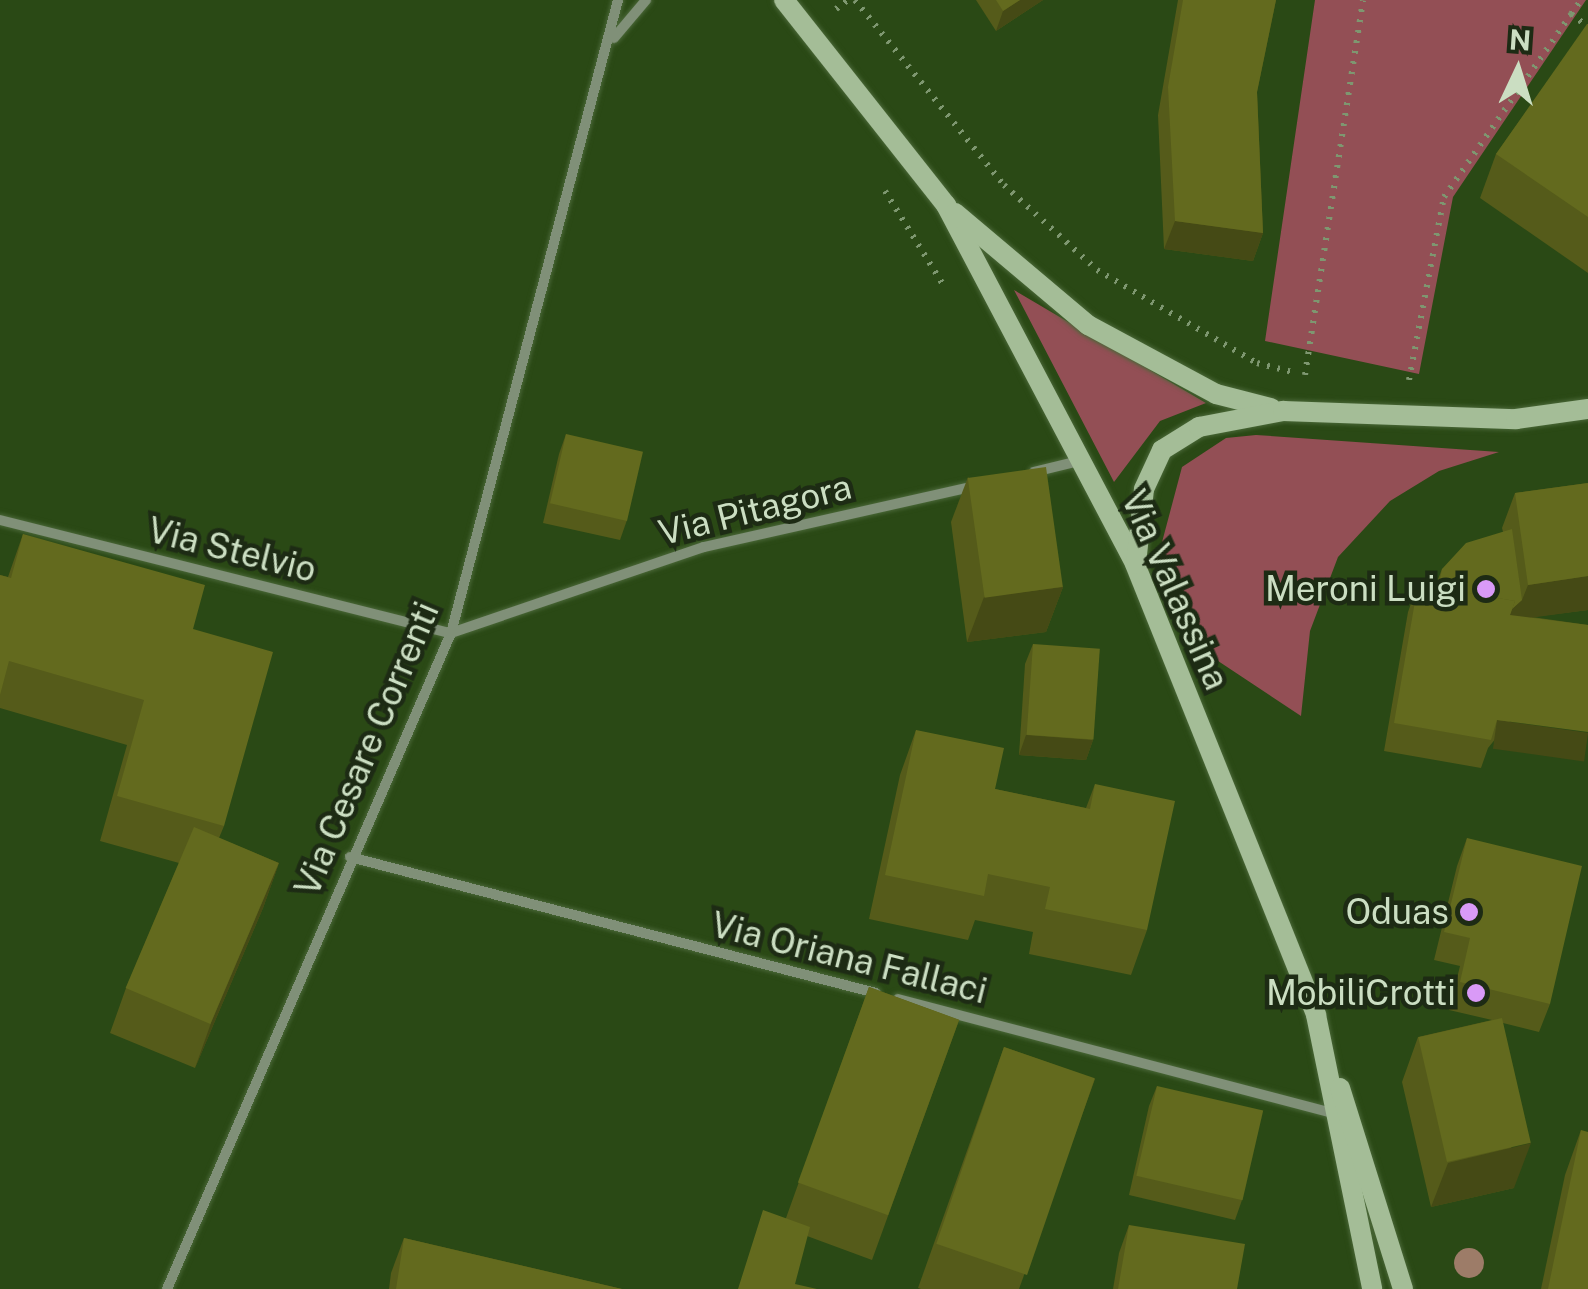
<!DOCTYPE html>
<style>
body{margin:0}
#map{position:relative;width:1588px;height:1289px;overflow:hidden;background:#2a4915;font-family:"Public Sans",sans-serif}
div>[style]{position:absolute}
.green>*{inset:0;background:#934f55}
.path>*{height:6px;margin-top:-3px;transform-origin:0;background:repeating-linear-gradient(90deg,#7e9770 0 2.5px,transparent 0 10.5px)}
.roads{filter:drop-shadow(0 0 2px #4a6738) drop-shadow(0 0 2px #4a6738)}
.minor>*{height:10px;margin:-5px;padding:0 5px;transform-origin:5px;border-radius:5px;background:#809078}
.secondary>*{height:20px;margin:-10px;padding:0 10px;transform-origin:10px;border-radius:10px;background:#a4bd97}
.trees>*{width:30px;height:30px;margin:-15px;border-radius:50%;background:#9d7c68}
.wall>*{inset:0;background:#555b1a}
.shaded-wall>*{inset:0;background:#454a15;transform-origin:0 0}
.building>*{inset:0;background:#636a1e;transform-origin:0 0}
.dots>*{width:28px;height:28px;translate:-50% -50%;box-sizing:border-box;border:5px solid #1d2b14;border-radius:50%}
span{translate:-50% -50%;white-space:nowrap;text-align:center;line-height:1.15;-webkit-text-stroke:9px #1d2b14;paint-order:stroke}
.street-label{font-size:35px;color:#cbdec2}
.poi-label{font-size:35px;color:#cbdec2}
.right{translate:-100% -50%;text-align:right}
.north{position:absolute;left:1468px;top:20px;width:100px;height:100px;-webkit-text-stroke:8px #1d2b14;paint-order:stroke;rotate:4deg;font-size:28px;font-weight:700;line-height:40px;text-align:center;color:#cbdec2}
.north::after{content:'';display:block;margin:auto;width:35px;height:45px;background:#cbdec2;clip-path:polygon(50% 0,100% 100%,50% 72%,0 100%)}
</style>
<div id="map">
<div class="green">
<i style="clip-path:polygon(1315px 0,1586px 0,1453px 197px,1419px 374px,1265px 341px)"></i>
<i style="clip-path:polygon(1014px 290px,1206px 403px,1160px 421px,1114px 482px)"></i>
<i style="clip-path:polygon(1256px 435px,1499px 452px,1439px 471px,1390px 501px,1338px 557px,1310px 631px,1301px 716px,1203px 651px,1161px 546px,1182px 467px,1226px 438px)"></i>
</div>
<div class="path">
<i style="left:855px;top:0;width:238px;rotate:51.2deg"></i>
<i style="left:1004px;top:185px;width:126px;rotate:42.4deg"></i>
<i style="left:1097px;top:270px;width:185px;rotate:30.2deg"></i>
<i style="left:1257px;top:363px;width:40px;rotate:14.4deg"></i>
<i style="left:836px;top:9px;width:15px;rotate:-37deg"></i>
<i style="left:1571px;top:14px;width:17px;rotate:-54deg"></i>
<i style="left:885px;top:191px;width:112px;rotate:58.2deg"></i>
<i style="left:1305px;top:375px;width:379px;rotate:-81.2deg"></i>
<i style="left:1409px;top:380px;width:186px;rotate:-79.2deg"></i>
<i style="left:1444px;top:197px;width:223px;rotate:-55.2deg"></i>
<i style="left:1571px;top:14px;width:21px;rotate:37deg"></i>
</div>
<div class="roads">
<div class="minor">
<i style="left:614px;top:38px;width:50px;rotate:-49.9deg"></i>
<i style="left:1034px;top:472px;width:46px;rotate:-13.7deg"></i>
<i style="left:0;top:520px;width:465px;rotate:14.1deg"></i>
<i style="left:451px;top:633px;width:267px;rotate:-18.8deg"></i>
<i style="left:704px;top:547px;width:277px;rotate:-12.7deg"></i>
<i style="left:350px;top:857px;width:543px;rotate:14.5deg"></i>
<i style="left:898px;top:999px;width:451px;rotate:14.7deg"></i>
<i style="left:167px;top:1289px;width:715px;rotate:-66.59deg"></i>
<i style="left:451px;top:633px;width:655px;rotate:-75.22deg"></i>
</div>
<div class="secondary">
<i style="left:784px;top:0;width:261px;rotate:51.7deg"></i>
<i style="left:946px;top:205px;width:406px;rotate:62.2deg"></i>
<i style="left:1135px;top:564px;width:486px;rotate:68.1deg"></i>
<i style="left:1316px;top:1015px;width:280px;rotate:78.4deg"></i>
<i style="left:955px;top:213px;width:174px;rotate:40.1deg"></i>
<i style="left:1088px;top:325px;width:145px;rotate:28.3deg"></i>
<i style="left:1216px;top:394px;width:57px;rotate:14.3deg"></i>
<i style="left:1136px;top:564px;width:75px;rotate:-83.9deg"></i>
<i style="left:1144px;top:489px;width:43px;rotate:-65.2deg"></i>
<i style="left:1162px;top:450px;width:44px;rotate:-31.9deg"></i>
<i style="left:1199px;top:427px;width:86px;rotate:-10.8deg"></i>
<i style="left:1283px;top:411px;width:233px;rotate:2deg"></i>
<i style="left:1516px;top:419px;width:73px;rotate:-7.9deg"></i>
<i style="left:1340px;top:1088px;width:211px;rotate:72.6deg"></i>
</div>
</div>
<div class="trees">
<i style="left:1469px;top:1263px"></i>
</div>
<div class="wall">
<i style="clip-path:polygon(976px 0,1043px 0,996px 31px)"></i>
<i style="clip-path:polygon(1178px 0,1276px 0,1257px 92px,1263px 233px,1253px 261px,1164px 249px,1158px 115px)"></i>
<i style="clip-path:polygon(1588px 24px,1588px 273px,1480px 198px,1496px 154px)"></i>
<i style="clip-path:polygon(566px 434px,627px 520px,620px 540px,543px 523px,559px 454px)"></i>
<i style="clip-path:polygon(968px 477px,1063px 587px,1046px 632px,967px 642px,951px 522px)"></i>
<i style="clip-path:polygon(1588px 483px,1588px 610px,1532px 617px,1588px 625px,1488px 748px,1481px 768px,1384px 751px,1408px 612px,1418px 584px,1435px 587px,1442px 569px,1503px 532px,1502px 528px,1515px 493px)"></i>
<i style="clip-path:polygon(23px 534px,193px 629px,224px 826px,219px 838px,279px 863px,263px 908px,195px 1068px,110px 1033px,126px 988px,179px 863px,100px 841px,127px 745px,0 708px,0 575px,8px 577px)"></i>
<i style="clip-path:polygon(1033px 644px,1093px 740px,1086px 760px,1019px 755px,1025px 664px)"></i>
<i style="clip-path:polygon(916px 730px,995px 789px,1086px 808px,1095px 784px,1147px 930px,1131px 975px,1029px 954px,1033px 932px,975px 920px,968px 940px,869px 919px,900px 775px)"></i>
<i style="clip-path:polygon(1467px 838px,1550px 1004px,1539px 1032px,1503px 1023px,1514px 1188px,1431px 1207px,1402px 1082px,1418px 1037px,1492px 1020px,1449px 1010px,1460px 966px,1434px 960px,1457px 866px)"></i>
<i style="clip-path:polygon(869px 987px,959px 1020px,872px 1260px,807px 1236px,738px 1289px,786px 1218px)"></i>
<i style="clip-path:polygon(1004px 1047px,1095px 1079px,1019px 1289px,921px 1289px,918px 1288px)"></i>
<i style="clip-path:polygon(1157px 1086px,1242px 1200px,1235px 1220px,1129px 1195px,1149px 1106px)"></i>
<i style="clip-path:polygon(1581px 1130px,1588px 1289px,1541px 1289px,1565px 1175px)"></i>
<i style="clip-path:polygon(1129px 1225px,1237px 1289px,1113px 1289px,1119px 1253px)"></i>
<i style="clip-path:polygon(404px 1238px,622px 1289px,389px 1289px,391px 1273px)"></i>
</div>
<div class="shaded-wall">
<i style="clip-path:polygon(1020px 0,1043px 0,996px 31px,1003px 11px)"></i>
<i style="clip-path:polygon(1175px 221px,1263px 233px,1253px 261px,1164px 249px)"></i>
<i style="clip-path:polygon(1588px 576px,1588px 610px,1515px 620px,1505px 629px,1512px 609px,1522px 600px,1528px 585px)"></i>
<i style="clip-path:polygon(1063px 587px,1046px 632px,967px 642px,984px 597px)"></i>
<i style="left:1497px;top:720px;width:92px;height:29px;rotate:8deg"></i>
<i style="clip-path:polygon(1026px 735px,1093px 740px,1086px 760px,1019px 755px)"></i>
<i style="clip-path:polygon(279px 863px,263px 908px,195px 1068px,211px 1023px)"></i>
<i style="clip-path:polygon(1531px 1143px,1514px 1188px,1431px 1207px,1448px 1163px)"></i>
</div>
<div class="building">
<i style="clip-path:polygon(996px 0,1020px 0,1003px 11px)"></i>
<i style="clip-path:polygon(1183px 0,1276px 0,1257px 92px,1263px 233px,1175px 221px,1168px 87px)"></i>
<i style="clip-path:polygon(1587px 24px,1588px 24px,1588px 217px,1496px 154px)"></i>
<i style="left:566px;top:434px;width:79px;height:71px;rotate:13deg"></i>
<i style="left:1046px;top:467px;width:121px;height:79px;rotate:82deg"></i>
<i style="clip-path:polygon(1588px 483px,1588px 576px,1528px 585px,1515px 493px)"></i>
<i style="clip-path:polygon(1512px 529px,1522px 600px,1512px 609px,1515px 601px,1438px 588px,1442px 569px,1466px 543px)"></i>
<i style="clip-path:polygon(23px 534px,205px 585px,193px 629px,273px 652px,224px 826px,117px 796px,144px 700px,9px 661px,0 695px,0 575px,11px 578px)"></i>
<i style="clip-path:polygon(1418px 584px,1515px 601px,1510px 615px,1588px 625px,1588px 732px,1497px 720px,1491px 740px,1394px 723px)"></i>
<i style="left:1033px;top:644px;width:67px;height:91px;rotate:4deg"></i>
<i style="clip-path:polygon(916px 730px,1004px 748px,995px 789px,1090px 809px,1095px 784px,1175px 801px,1147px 930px,1045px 909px,1050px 887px,988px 874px,984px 896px,885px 875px)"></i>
<i style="left:194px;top:827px;width:92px;height:175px;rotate:23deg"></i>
<i style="clip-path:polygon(1467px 838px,1582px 866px,1550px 1004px,1460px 982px,1470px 938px,1444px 932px)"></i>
<i style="left:869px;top:987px;width:96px;height:208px;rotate:20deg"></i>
<i style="left:1502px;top:1018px;width:128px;height:86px;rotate:77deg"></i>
<i style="left:1004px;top:1047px;width:96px;height:208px;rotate:19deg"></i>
<i style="left:1157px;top:1086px;width:109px;height:92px;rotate:13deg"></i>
<i style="clip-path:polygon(1581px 1130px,1588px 1132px,1588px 1289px,1548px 1289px)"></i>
<i style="clip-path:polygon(763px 1210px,810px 1227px,795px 1284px,817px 1289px,738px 1289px)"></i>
<i style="clip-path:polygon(1129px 1225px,1245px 1244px,1237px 1289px,1118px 1289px)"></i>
<i style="clip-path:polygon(404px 1238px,622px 1289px,396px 1289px)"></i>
</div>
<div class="dots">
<i style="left:1486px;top:589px;background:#d99af7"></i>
<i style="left:1469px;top:912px;background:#d99af7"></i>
<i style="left:1476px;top:993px;background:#d99af7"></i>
</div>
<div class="street-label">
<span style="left:755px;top:510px;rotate:-14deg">Via Pitagora</span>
<span style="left:232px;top:550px;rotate:14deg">Via Stelvio</span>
<span style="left:1175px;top:590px;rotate:66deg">Via Valassina</span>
<span style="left:367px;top:749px;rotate:-67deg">Via Cesare Correnti</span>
<span style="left:849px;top:958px;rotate:14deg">Via Oriana Fallaci</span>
</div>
<div class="poi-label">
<span class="right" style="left:1466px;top:589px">Meroni Luigi</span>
<span class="right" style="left:1449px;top:912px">Oduas</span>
<span class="right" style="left:1456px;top:993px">MobiliCrotti</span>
</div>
<div class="north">N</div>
</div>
